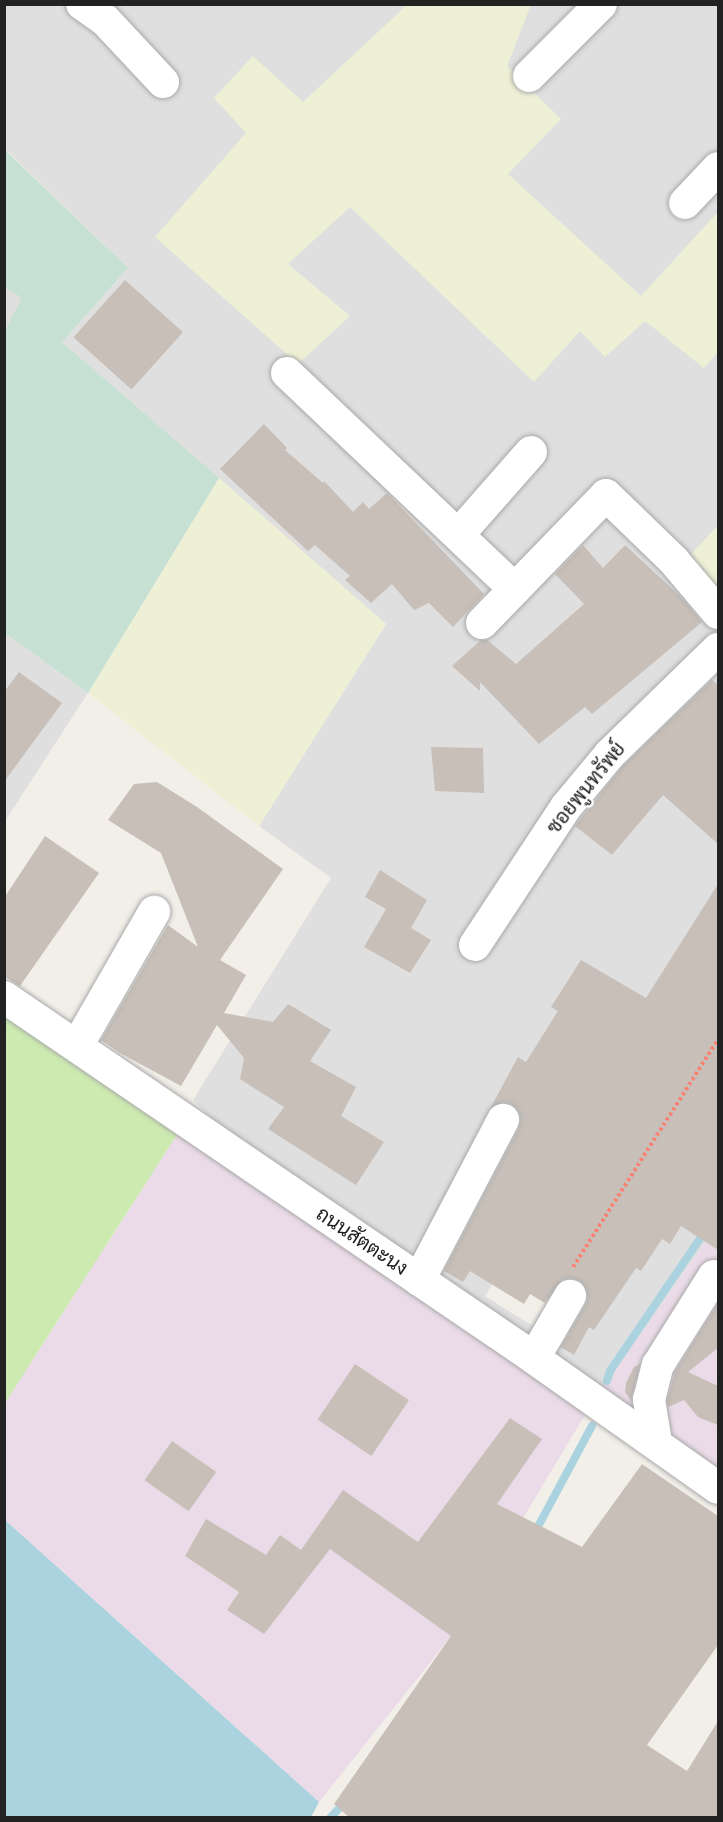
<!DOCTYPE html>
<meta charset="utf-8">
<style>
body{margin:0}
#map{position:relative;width:723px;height:1822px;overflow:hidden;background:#f2efe9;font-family:Raleway,Sarabun,sans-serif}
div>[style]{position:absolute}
.residential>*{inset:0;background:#e0dfdf}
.industrial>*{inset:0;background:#ebdbe8}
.farmland>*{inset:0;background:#eef0d5}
.grass>*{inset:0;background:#cdebb0}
.wetland>*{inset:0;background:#c6e0d4}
.water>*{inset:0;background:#aad3df}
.stream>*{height:8px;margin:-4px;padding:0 4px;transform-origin:4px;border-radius:4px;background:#aad3df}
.building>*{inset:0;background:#c7bfb8;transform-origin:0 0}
.path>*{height:4px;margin-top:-2px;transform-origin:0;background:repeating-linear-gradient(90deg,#fa8072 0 3px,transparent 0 6px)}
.roads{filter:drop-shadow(0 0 2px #a9a9a9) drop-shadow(0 0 2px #a9a9a9)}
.minor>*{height:32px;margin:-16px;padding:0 16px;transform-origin:16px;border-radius:16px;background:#fff}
span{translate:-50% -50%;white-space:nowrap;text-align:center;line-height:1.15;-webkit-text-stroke:5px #fff;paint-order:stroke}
.street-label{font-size:20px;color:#222}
.frame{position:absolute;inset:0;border:6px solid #222;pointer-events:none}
</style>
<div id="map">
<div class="residential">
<i style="clip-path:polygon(4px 5px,718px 5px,718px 921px,485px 1296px,533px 1326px,718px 1029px,718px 1225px,588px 1410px,330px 1232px,193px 1100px,331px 878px,259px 826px,386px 624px,62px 342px,128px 268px,5px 149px)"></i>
<i style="clip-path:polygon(5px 287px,23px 298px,5px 330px)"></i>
<i style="clip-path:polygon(5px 633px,88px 693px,5px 821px)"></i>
</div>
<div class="industrial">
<i style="clip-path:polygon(178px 1133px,588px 1410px,456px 1630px,319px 1802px,5px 1520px,5px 1403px)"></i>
<i style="clip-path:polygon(718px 1225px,718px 1472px,600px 1392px)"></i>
</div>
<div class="farmland">
<i style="clip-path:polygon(407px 5px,528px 5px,530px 7px,507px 66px,561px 119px,508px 174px,641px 296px,718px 212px,718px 352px,704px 368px,645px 321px,605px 357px,580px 331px,534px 382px,350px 207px,288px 264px,350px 316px,298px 364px,155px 237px,246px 133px,214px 98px,253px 56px,303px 102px)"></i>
<i style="clip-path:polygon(219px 478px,386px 624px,259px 826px,88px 693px)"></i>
<i style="clip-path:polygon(718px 525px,718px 593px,688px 558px)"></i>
</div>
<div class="grass">
<i style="clip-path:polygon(5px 1015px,178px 1133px,5px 1403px)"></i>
</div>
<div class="wetland">
<i style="clip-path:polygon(4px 149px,128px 268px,62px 342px,219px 478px,88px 693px,5px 633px,5px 330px,22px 298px,5px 287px)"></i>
</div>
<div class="water">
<i style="clip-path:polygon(5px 1520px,319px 1802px,311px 1817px,5px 1817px)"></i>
</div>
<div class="stream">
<i style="left:607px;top:1381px;width:10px;rotate:-73deg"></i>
<i style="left:610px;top:1371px;width:169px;rotate:-55.8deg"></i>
<i style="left:534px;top:1534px;width:123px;rotate:-61.8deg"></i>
<i style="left:330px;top:1818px;width:23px;rotate:-47deg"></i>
</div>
<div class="building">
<i style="left:125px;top:280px;width:78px;height:77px;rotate:42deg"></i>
<i style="clip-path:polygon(264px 424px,287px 448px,285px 450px,323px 483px,324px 481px,353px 512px,363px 502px,369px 509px,387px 493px,484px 594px,453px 627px,429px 603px,414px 610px,392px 584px,371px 603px,345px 580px,350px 576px,315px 545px,308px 551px,220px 469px)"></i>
<i style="clip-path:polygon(583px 545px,603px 568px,625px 545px,681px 597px,702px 622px,592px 714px,585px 707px,539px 744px,480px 682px,480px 691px,452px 666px,481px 640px,487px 640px,516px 664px,584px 604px,555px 574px)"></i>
<i style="clip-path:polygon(19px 672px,62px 703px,4px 782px,4px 692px)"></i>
<i style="clip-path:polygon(712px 680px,718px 685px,718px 844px,663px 795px,612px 855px,575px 826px,623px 766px)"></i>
<i style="clip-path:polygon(431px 747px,483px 748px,484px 793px,435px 791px)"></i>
<i style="clip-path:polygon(157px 782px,197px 807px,283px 869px,220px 960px,246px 975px,224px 1013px,273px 1022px,288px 1004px,331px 1030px,310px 1061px,356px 1087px,341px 1116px,384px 1142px,356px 1185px,268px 1129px,284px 1107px,240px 1079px,244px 1058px,217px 1025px,181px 1086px,120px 1053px,101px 1040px,168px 925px,198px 947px,161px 853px,108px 820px,134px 784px)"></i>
<i style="clip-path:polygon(45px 836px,99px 873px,20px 986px,4px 976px,4px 898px)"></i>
<i style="clip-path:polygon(380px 870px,427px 900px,411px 928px,431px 940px,410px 973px,364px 947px,386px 909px,365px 897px)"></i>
<i style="clip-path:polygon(718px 884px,718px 1250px,681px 1226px,670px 1244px,662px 1239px,641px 1271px,636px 1268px,594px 1330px,589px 1327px,574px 1355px,561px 1347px,586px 1304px,588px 1297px,586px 1288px,580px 1281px,571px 1278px,562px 1280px,545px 1303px,530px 1294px,524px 1304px,470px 1271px,463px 1282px,444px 1271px,519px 1128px,521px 1119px,518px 1110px,512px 1104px,502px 1102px,490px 1109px,518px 1057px,526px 1062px,558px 1011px,551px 1007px,581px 960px,646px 998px)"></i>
<i style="clip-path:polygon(716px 1306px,718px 1307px,718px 1348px,688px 1372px,718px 1386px,718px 1425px,698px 1417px,684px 1400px,668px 1407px,667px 1401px,675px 1372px)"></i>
<i style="left:355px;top:1364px;width:65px;height:67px;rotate:34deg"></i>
<i style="clip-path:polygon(640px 1364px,632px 1396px,631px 1401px,625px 1392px,626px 1383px,634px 1367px)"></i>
<i style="clip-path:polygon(510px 1418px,542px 1439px,497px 1504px,582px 1547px,642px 1464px,718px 1516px,718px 1645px,647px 1745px,687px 1771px,718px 1721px,718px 1818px,350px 1818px,334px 1804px,451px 1636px,330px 1549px,264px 1634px,227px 1610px,239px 1592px,185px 1556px,206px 1519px,266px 1555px,280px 1535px,301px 1550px,343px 1490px,418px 1542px)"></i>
<i style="left:172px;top:1441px;width:54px;height:48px;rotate:35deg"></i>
</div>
<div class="path">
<i style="left:573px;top:1267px;width:270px;rotate:-57.5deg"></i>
</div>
<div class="roads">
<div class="minor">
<i style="left:82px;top:4px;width:28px;rotate:35deg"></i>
<i style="left:105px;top:20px;width:85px;rotate:46.9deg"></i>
<i style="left:529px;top:76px;width:102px;rotate:-45deg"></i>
<i style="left:685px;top:203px;width:48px;rotate:-46.7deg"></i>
<i style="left:287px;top:373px;width:314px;rotate:43.5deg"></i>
<i style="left:459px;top:534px;width:109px;rotate:-48.7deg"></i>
<i style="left:482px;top:623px;width:178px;rotate:-45.9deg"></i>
<i style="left:606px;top:495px;width:95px;rotate:44.1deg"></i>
<i style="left:674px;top:561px;width:68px;rotate:49.8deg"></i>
<i style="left:475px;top:945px;width:165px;rotate:-56.6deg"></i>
<i style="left:566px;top:807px;width:69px;rotate:-50.3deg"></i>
<i style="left:610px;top:754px;width:151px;rotate:-44.2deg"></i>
<i style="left:4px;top:997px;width:625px;rotate:34.25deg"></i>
<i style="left:521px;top:1349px;width:241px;rotate:35.2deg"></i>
<i style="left:77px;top:1046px;width:155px;rotate:-60.1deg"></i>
<i style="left:419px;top:1280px;width:181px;rotate:-62.3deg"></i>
<i style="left:534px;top:1358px;width:72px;rotate:-59.9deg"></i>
<i style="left:656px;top:1442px;width:43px;rotate:-99.5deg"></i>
<i style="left:649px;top:1400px;width:36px;rotate:-76deg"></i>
<i style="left:658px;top:1365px;width:105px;rotate:-57.8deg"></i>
</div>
</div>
<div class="street-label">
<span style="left:586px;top:788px;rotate:-51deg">ซอยพูนทรัพย์</span>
<span style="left:362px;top:1241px;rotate:34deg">ถนนสัตตะนง</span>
</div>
<div class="frame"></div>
</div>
